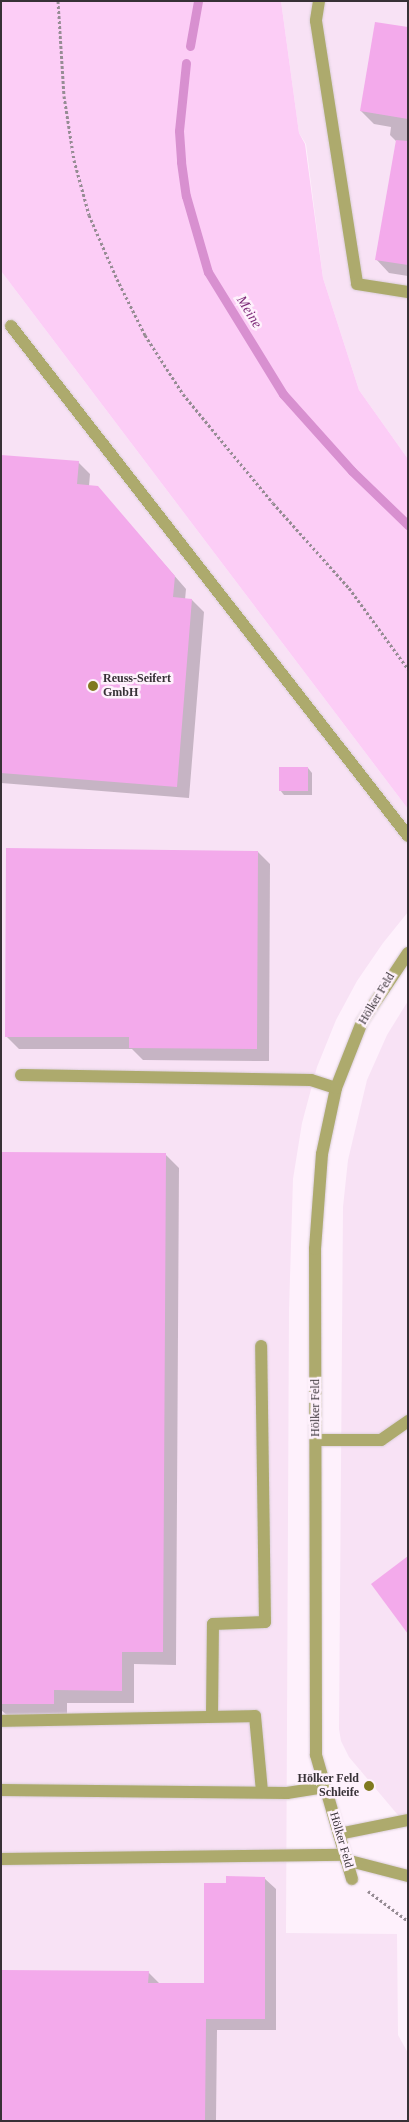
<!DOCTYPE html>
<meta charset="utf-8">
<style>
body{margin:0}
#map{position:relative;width:409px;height:2122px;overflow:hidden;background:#fef1fc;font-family:"Times New Roman",serif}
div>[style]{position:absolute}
.built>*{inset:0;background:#f8e2f5}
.green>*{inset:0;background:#fccdf6}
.shadow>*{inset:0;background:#0003}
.stream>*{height:9px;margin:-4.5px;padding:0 4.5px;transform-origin:4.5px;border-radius:4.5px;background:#d890d0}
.building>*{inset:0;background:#f3aaeb;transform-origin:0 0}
.path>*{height:3px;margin-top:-1.5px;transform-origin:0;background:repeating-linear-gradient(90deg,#968c94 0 2.5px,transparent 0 5px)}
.roads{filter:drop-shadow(0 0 1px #daced8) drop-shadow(0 0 1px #daced8)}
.service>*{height:12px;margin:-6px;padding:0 6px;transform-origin:6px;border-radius:6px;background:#adaa6d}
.minor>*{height:12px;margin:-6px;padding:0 6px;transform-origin:6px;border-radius:6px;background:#adaa6d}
.dots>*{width:14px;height:14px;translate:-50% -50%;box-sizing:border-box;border:2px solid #fef1fc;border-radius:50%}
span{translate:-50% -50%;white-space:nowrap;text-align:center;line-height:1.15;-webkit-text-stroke:5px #fef1fc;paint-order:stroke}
.poi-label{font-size:12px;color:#373136;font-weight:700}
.left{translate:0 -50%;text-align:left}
.right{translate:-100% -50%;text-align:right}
.street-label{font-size:12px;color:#373136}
.water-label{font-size:14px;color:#7b2876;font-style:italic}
.frame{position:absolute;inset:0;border:2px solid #373136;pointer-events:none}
</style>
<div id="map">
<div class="built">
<i style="clip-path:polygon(281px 1px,408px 1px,408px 459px,359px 390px,323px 278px,306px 144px,299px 133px)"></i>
<i style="clip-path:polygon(1px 271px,408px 809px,408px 912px,383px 943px,357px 981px,336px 1020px,317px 1067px,302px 1123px,293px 1179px,289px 1310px,286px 1933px,397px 1934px,398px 2035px,408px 2053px,408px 2121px,1px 2121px)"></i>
<i style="clip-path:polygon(408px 1001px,408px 1827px,349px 1757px,341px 1741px,339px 1729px,343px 1207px,348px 1160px,367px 1080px,387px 1035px)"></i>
</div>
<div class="green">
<i style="clip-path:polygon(1px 1px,281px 1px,299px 133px,305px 144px,323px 278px,359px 390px,408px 459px,408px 809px,1px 271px)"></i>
</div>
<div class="shadow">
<i style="clip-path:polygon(408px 28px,408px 276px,389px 273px,376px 259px,397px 142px,390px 135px,391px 127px,374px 124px,361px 111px)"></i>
<i style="clip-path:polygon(1px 456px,78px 462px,90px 474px,89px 486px,106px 497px,186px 589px,185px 600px,192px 600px,204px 612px,189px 798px,1px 783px)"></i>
<i style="clip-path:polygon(308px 768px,312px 773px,312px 795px,284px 795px,280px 790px)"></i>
<i style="clip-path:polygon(258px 852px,270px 864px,269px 1061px,143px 1060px,132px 1049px,19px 1049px,6px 1036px)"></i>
<i style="clip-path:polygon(1px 1154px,165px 1154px,179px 1168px,176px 1665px,134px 1664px,134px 1703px,67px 1703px,67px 1717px,8px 1716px,1px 1710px)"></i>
<i style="clip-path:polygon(264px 1878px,276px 1889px,276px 2030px,217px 2030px,216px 2121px,1px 2121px,148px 1972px,159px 1983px,205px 1985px,227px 1885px)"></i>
</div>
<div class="stream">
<i style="left:190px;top:46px;width:46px;rotate:-79.9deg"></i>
<i style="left:186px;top:63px;width:68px;rotate:95.9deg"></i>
<i style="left:179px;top:131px;width:31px;rotate:86deg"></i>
<i style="left:181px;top:162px;width:34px;rotate:82deg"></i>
<i style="left:186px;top:196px;width:79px;rotate:73.9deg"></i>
<i style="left:208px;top:272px;width:143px;rotate:58.4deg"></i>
<i style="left:283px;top:394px;width:103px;rotate:48.1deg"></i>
<i style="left:352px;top:471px;width:78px;rotate:44deg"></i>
</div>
<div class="building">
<i style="clip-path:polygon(375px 22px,408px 27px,408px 119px,360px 111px)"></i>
<i style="clip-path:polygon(396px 140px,408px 141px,408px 265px,375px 260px)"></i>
<i style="clip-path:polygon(1px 455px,79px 461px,77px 484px,98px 486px,175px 576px,173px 597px,192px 599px,177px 787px,1px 773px)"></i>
<i style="left:279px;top:767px;width:29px;height:24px"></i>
<i style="clip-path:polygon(6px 848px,258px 851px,257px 1049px,129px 1048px,129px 1037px,5px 1037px)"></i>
<i style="clip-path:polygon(1px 1152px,166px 1153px,163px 1652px,122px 1652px,122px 1691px,54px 1690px,54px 1704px,1px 1704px)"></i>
<i style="clip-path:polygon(408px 1556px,408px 1634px,371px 1584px)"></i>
<i style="clip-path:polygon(226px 1876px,265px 1877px,265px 2019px,206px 2019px,205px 2121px,1px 2121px,1px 1970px,149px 1971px,148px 1983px,204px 1983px,204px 1883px,226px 1883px)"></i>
</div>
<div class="path">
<i style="left:58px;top:1px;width:95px;rotate:86.4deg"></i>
<i style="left:64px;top:96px;width:65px;rotate:81.1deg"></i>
<i style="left:74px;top:160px;width:57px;rotate:74.7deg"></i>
<i style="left:89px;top:215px;width:70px;rotate:66.4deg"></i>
<i style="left:117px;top:279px;width:63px;rotate:63.4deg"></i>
<i style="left:145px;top:335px;width:70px;rotate:57.2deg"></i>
<i style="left:183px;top:394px;width:141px;rotate:50.5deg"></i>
<i style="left:273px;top:503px;width:114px;rotate:48.2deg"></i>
<i style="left:349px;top:588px;width:100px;rotate:53.9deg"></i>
<i style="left:368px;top:1891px;width:50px;rotate:36.9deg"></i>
</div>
<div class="roads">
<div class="service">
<i style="left:319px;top:1px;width:20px;rotate:99deg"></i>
<i style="left:316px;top:21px;width:266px;rotate:81.1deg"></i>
<i style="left:357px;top:284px;width:52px;rotate:8.9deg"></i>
<i style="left:11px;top:326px;width:646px;rotate:52.1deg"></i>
<i style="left:21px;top:1075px;width:290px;rotate:1deg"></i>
<i style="left:311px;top:1080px;width:26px;rotate:18deg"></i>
<i style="left:316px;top:1440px;width:65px"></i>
<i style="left:381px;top:1440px;width:33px;rotate:-35deg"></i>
<i style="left:212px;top:1716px;width:92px;rotate:-89.4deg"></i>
<i style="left:213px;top:1624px;width:52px;rotate:-2.2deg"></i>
<i style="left:265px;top:1622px;width:276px;rotate:-90.8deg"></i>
<i style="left:1px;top:1721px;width:254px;rotate:-1.1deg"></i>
<i style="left:255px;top:1716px;width:76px;rotate:84.7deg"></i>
<i style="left:1px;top:1790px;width:286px;rotate:0.6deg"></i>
<i style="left:287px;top:1793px;width:38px;rotate:-9deg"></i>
<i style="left:339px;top:1834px;width:70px;rotate:-11.5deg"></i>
<i style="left:1px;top:1859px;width:344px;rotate:-0.7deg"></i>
<i style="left:346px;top:1860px;width:64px;rotate:14.5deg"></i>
</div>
<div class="minor">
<i style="left:352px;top:1879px;width:129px;rotate:-106.2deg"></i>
<i style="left:316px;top:1755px;width:506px;rotate:-90.11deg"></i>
<i style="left:315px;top:1249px;width:95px;rotate:-85.8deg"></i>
<i style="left:322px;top:1154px;width:67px;rotate:-78deg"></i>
<i style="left:336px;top:1088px;width:71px;rotate:-68.5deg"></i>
<i style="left:362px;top:1022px;width:83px;rotate:-56.3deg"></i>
</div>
</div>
<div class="dots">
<i style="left:93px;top:686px;background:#80791f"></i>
<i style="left:369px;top:1786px;background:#80791f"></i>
</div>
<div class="poi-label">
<span class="left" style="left:103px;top:686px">Reuss-Seifert<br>GmbH</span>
<span class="right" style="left:359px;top:1786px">Hölker Feld<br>Schleife</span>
</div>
<div class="street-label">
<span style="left:377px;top:999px;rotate:-59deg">Hölker Feld</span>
<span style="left:316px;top:1408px;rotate:-90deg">Hölker Feld</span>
<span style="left:341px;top:1840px;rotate:74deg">Hölker Feld</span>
</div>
<div class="water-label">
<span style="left:249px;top:312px;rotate:58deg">Meine</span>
</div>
<div class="frame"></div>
</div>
